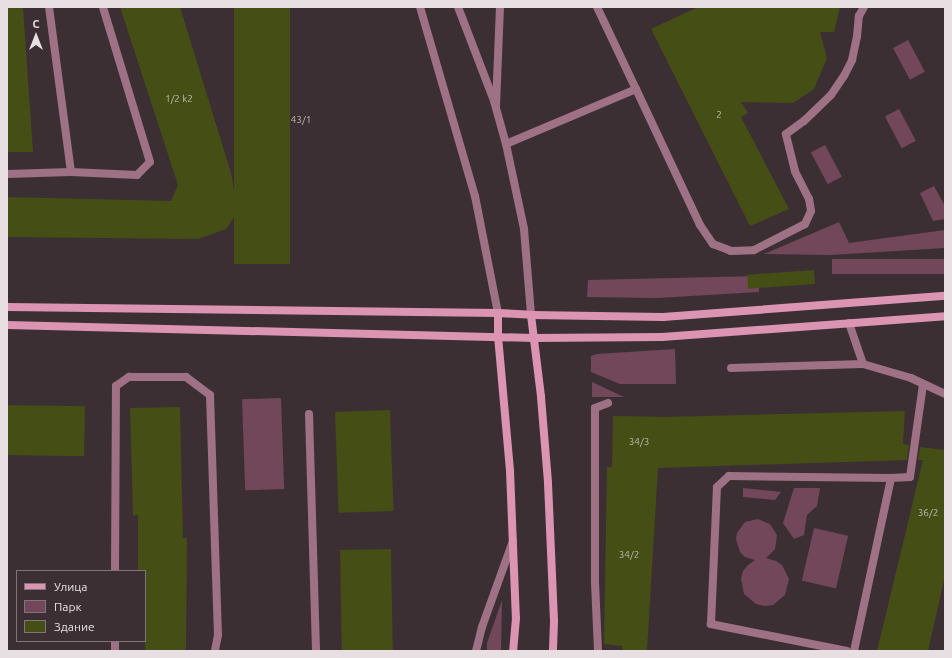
<!DOCTYPE html>
<meta charset="utf-8">
<style>
body{margin:0}
#map{position:relative;width:952px;height:658px;overflow:hidden;background:#3b2f34;font-family:Ubuntu,sans-serif}
div>[style]{position:absolute}
.green>*{inset:0;background:#72475a;transform-origin:0 0}
.building>*{inset:0;background:#444e15;transform-origin:0 0}
.service>*{height:8px;margin:-4px;padding:0 4px;transform-origin:4px;border-radius:4px;background:#9f7185}
.minor>*{height:8px;margin:-4px;padding:0 4px;transform-origin:4px;border-radius:4px;background:#9f7185}
.tertiary>*{height:8px;margin:-4px;padding:0 4px;transform-origin:4px;border-radius:4px;background:#9f7185}
.secondary>*{height:8px;margin:-4px;padding:0 4px;transform-origin:4px;border-radius:4px;background:#dc94b3}
span{translate:-50% -50%;white-space:nowrap;text-align:center;line-height:1.15;-webkit-text-stroke:3.5px #3b2f34;paint-order:stroke}
.number-label{font-size:10px;color:#bebbaf}
.number-label span{-webkit-text-stroke-width:0}
.frame{position:absolute;inset:0;border:8px solid #e7dfe2;pointer-events:none}
.legend{position:absolute;left:16px;top:570px;width:130px;height:72px;box-sizing:border-box;background:#3b2f34;border:1px solid #80757a;margin:0;padding:5px 7px;list-style:none;font-size:12px;color:#e7dfe2}
.legend li{display:flex;align-items:center;gap:8px;height:20px}
.legend b{width:20px;border:1px solid #80757a}
.north{position:absolute;left:16px;top:16px;width:40px;height:40px;-webkit-text-stroke:3px #3b2f34;paint-order:stroke;rotate:0deg;font-size:11px;font-weight:700;line-height:16px;text-align:center;color:#e7dfe2}
.north::after{content:'';display:block;margin:auto;width:14px;height:18px;background:#e7dfe2;clip-path:polygon(50% 0,100% 100%,50% 72%,0 100%)}
</style>
<div id="map">
<div class="green">
<i style="left:908px;top:40px;width:36px;height:17px;rotate:62deg"></i>
<i style="left:899px;top:109px;width:36px;height:16px;rotate:62deg"></i>
<i style="left:825px;top:145px;width:36px;height:16px;rotate:62deg"></i>
<i style="clip-path:polygon(934px 186px,945px 206px,945px 219px,933px 221px,920px 193px)"></i>
<i style="clip-path:polygon(839px 222px,849px 243px,945px 230px,945px 248px,830px 255px,764px 254px)"></i>
<i style="left:945px;top:259px;width:15px;height:113px;rotate:90deg"></i>
<i style="clip-path:polygon(759px 276px,759px 292px,657px 298px,587px 297px,588px 280px)"></i>
<i style="clip-path:polygon(675px 349px,676px 384px,620px 384px,591px 372px,591px 356px,597px 354px)"></i>
<i style="clip-path:polygon(592px 382px,624px 397px,592px 397px)"></i>
<i style="left:281px;top:398px;width:91px;height:39px;rotate:88deg"></i>
<i style="clip-path:polygon(743px 488px,781px 492px,775px 500px,743px 497px)"></i>
<i style="clip-path:polygon(794px 488px,820px 488px,817px 506px,807px 515px,804px 535px,794px 539px,783px 523px)"></i>
<i style="clip-path:polygon(758px 519px,770px 524px,777px 535px,775px 549px,766px 558px,776px 561px,782px 565px,789px 579px,785px 595px,773px 605px,764px 606px,756px 604px,744px 594px,741px 579px,743px 571px,748px 565px,755px 560px,745px 557px,740px 552px,736px 539px,737px 533px,745px 522px)"></i>
<i style="left:814px;top:528px;width:35px;height:54px;rotate:13deg"></i>
<i style="clip-path:polygon(502px 600px,501px 651px,487px 651px,487px 643px)"></i>
</div>
<div class="building">
<i style="clip-path:polygon(7px 7px,23px 7px,33px 152px,7px 152px)"></i>
<i style="clip-path:polygon(120px 7px,180px 7px,231px 173px,238px 212px,226px 229px,198px 239px,7px 237px,7px 197px,171px 201px,178px 185px)"></i>
<i style="left:234px;top:7px;width:56px;height:257px"></i>
<i style="clip-path:polygon(698px 7px,840px 7px,834px 32px,820px 32px,827px 58px,814px 89px,793px 103px,741px 102px,748px 113px,741px 117px,789px 209px,750px 226px,651px 29px)"></i>
<i style="left:814px;top:270px;width:14px;height:67px;rotate:86deg"></i>
<i style="left:7px;top:405px;width:78px;height:50px;rotate:1deg"></i>
<i style="clip-path:polygon(180px 407px,183px 538px,187px 538px,186px 651px,145px 650px,145px 571px,138px 571px,138px 515px,133px 516px,130px 408px)"></i>
<i style="left:390px;top:410px;width:101px;height:55px;rotate:88deg"></i>
<i style="clip-path:polygon(905px 411px,903px 444px,909px 445px,907px 460px,658px 468px,647px 651px,622px 651px,622px 646px,604px 644px,607px 467px,612px 467px,613px 416px,666px 417px)"></i>
<i style="clip-path:polygon(920px 447px,945px 450px,945px 576px,928px 651px,877px 651px,923px 460px,918px 460px)"></i>
<i style="left:391px;top:549px;width:102px;height:51px;rotate:89deg"></i>
</div>
<div class="service">
<i style="left:597px;top:7px;width:91px;rotate:64.6deg"></i>
<i style="left:506px;top:144px;width:141px;rotate:-22.9deg"></i>
<i style="left:636px;top:89px;width:150px;rotate:64.8deg"></i>
<i style="left:700px;top:225px;width:23px;rotate:56deg"></i>
<i style="left:713px;top:244px;width:19px;rotate:21deg"></i>
<i style="left:731px;top:251px;width:23px;rotate:-2deg"></i>
<i style="left:754px;top:250px;width:57px;rotate:-27deg"></i>
<i style="left:805px;top:224px;width:14px;rotate:-65deg"></i>
<i style="left:811px;top:211px;width:12px;rotate:-99deg"></i>
<i style="left:809px;top:199px;width:31px;rotate:-117deg"></i>
<i style="left:795px;top:171px;width:38px;rotate:-104deg"></i>
<i style="left:786px;top:134px;width:22px;rotate:-36deg"></i>
<i style="left:804px;top:121px;width:37px;rotate:-44deg"></i>
<i style="left:831px;top:95px;width:23px;rotate:-56deg"></i>
<i style="left:844px;top:76px;width:18px;rotate:-63deg"></i>
<i style="left:852px;top:60px;width:24px;rotate:-78deg"></i>
<i style="left:857px;top:37px;width:21px;rotate:-85deg"></i>
<i style="left:859px;top:16px;width:10px;rotate:-61deg"></i>
<i style="left:849px;top:323px;width:43px;rotate:71.1deg"></i>
<i style="left:863px;top:364px;width:50px;rotate:16.3deg"></i>
<i style="left:911px;top:378px;width:38px;rotate:25deg"></i>
<i style="left:731px;top:368px;width:132px;rotate:-1.7deg"></i>
<i style="left:309px;top:414px;width:237px;rotate:88.3deg"></i>
<i style="left:115px;top:571px;width:185px;rotate:-89.7deg"></i>
<i style="left:116px;top:386px;width:16px;rotate:-35deg"></i>
<i style="left:129px;top:377px;width:57px"></i>
<i style="left:186px;top:377px;width:30px;rotate:37deg"></i>
<i style="left:210px;top:395px;width:240px;rotate:88.1deg"></i>
<i style="left:218px;top:635px;width:16px;rotate:101deg"></i>
<i style="left:115px;top:651px;width:10px;rotate:-90deg"></i>
<i style="left:598px;top:651px;width:68px;rotate:-92.5deg"></i>
<i style="left:595px;top:583px;width:175px;rotate:-90deg"></i>
<i style="left:595px;top:408px;width:14px;rotate:-21deg"></i>
<i style="left:847px;top:651px;width:139px;rotate:-168.8deg"></i>
<i style="left:711px;top:624px;width:137px;rotate:-87.5deg"></i>
<i style="left:717px;top:487px;width:16px;rotate:-43deg"></i>
<i style="left:729px;top:476px;width:162px;rotate:0.7deg"></i>
<i style="left:891px;top:478px;width:19px;rotate:-3deg"></i>
<i style="left:910px;top:477px;width:93px;rotate:-82deg"></i>
<i style="left:854px;top:651px;width:177px;rotate:-77.9deg"></i>
</div>
<div class="minor">
<i style="left:49px;top:7px;width:166px;rotate:82.4deg"></i>
<i style="left:496px;top:106px;width:99px;rotate:-87.7deg"></i>
<i style="left:7px;top:174px;width:64px;rotate:-1.8deg"></i>
<i style="left:71px;top:172px;width:66px;rotate:2.6deg"></i>
<i style="left:137px;top:175px;width:18px;rotate:-45deg"></i>
<i style="left:150px;top:162px;width:162px;rotate:-106.9deg"></i>
<i style="left:476px;top:651px;width:25px;rotate:-76deg"></i>
<i style="left:482px;top:627px;width:91px;rotate:-70.2deg"></i>
</div>
<div class="tertiary">
<i style="left:420px;top:7px;width:197px;rotate:73.8deg"></i>
<i style="left:475px;top:196px;width:119px;rotate:78.9deg"></i>
<i style="left:458px;top:7px;width:101px;rotate:69deg"></i>
<i style="left:494px;top:101px;width:45px;rotate:74.4deg"></i>
<i style="left:506px;top:144px;width:87px;rotate:78deg"></i>
<i style="left:524px;top:229px;width:86px;rotate:85.3deg"></i>
</div>
<div class="secondary">
<i style="left:7px;top:307px;width:491px;rotate:0.7deg"></i>
<i style="left:498px;top:313px;width:33px;rotate:3deg"></i>
<i style="left:531px;top:315px;width:132px;rotate:0.9deg"></i>
<i style="left:663px;top:317px;width:283px;rotate:-4.3deg"></i>
<i style="left:498px;top:313px;width:23px;rotate:90deg"></i>
<i style="left:498px;top:336px;width:136px;rotate:84.9deg"></i>
<i style="left:510px;top:471px;width:147px;rotate:87.7deg"></i>
<i style="left:516px;top:618px;width:33px;rotate:95deg"></i>
<i style="left:531px;top:315px;width:83px;rotate:83deg"></i>
<i style="left:541px;top:397px;width:86px;rotate:85.3deg"></i>
<i style="left:548px;top:483px;width:138px;rotate:87.5deg"></i>
<i style="left:554px;top:621px;width:30px;rotate:92deg"></i>
<i style="left:7px;top:325px;width:527px;rotate:1.41deg"></i>
<i style="left:534px;top:338px;width:128px;rotate:-0.4deg"></i>
<i style="left:662px;top:337px;width:284px;rotate:-4.2deg"></i>
</div>
<div class="number-label">
<span style="left:179px;top:99px">1/2 k2</span>
<span style="left:719px;top:115px">2</span>
<span style="left:301px;top:120px">43/1</span>
<span style="left:639px;top:442px">34/3</span>
<span style="left:928px;top:513px">36/2</span>
<span style="left:629px;top:555px">34/2</span>
</div>
<div class="frame"></div>
<ul class="legend">
<li><b style="height:5px;background:#dc94b3"></b>Улица</li>
<li><b style="height:11px;background:#72475a"></b>Парк</li>
<li><b style="height:11px;background:#444e15"></b>Здание</li>
</ul>
<div class="north">С</div>
</div>
